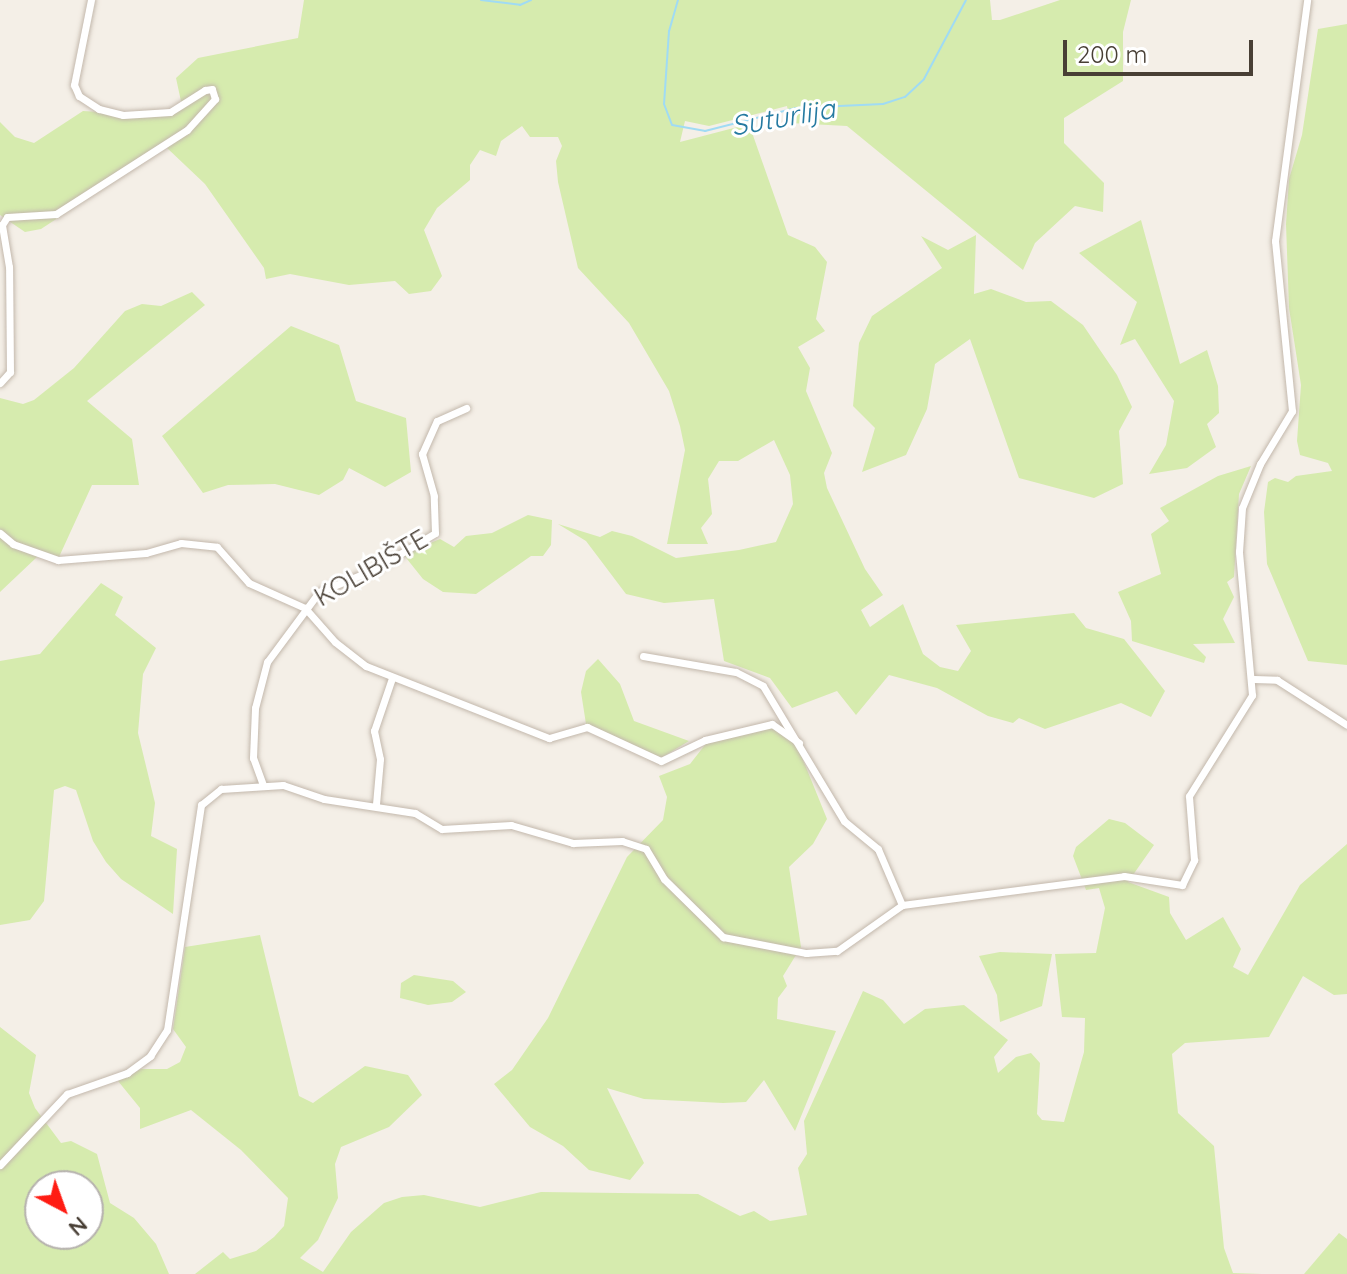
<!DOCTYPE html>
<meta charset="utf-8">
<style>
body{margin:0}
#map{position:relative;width:1347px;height:1274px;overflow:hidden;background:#f4efe7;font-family:Quicksand,sans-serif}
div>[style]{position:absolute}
.green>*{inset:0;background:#d6ebae}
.stream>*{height:2px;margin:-1px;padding:0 1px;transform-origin:1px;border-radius:1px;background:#a0dbf4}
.roads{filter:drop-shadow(0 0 2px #c3b8ac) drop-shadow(0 0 2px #c3b8ac)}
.street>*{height:7px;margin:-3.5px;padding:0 3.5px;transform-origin:3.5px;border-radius:3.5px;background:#fff}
span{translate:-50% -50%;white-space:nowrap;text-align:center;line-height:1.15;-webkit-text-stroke:6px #fff;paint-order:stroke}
.street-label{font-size:26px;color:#483f35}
.water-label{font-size:28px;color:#257aa1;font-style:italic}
.north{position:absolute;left:24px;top:1170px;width:80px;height:80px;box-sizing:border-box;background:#fff;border:2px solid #b6b2ae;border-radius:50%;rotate:139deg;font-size:22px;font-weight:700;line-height:32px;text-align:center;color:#483f35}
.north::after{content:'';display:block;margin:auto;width:28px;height:36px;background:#ff1c13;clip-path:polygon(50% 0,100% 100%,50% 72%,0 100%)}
.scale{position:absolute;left:1063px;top:40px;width:190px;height:36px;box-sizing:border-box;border:4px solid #483f35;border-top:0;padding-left:10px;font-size:24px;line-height:28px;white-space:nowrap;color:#483f35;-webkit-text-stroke:6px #fff;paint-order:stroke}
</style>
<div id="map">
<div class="green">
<i style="clip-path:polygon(304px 0,990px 0,992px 20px,1000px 20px,1060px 0,1131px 0,1123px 32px,1123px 81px,1064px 118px,1064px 143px,1104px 183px,1103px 212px,1075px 206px,1035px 243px,1023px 270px,847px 126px,790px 123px,787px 106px,709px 126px,685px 121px,680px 142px,749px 124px,788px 235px,815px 247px,827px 262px,816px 319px,825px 331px,798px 347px,810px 368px,806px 391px,832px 453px,824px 473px,827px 488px,865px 569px,883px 595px,861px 610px,870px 627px,903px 604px,923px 654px,940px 667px,958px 671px,971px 651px,956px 625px,1074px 613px,1086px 628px,1124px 639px,1165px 691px,1151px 717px,1121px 703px,1045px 729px,1019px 718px,1013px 723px,988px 716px,937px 688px,889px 675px,856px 715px,837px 691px,792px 708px,770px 678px,724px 661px,714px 599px,664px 603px,626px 594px,586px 541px,558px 524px,600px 537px,612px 531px,632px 536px,676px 558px,739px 550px,776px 542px,793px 504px,790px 475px,774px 440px,738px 461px,719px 461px,708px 479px,712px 514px,701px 528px,708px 544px,667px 544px,685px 450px,680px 426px,669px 391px,629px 323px,578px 268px,558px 182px,556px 161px,562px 146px,558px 137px,530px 137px,522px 126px,501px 141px,496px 156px,480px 150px,470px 165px,470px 180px,437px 208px,424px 230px,442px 276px,431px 291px,409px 294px,395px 281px,349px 285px,290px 274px,266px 279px,264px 268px,205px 184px,166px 147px,41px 229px,25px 232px,0 215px,0 122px,15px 137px,34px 143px,83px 111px,164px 116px,182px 106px,176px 78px,198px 58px,298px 38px)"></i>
<i style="clip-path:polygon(1347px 24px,1347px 665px,1308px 661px,1267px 564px,1264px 512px,1268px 482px,1275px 478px,1288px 482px,1296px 476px,1332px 471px,1328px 463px,1300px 455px,1297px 441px,1301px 385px,1289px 308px,1286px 224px,1289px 179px,1302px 135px,1318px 29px)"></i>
<i style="clip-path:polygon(1141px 220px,1180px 364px,1207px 350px,1218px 386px,1219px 413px,1207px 424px,1216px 447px,1187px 468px,1149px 474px,1166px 445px,1174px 401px,1135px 339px,1120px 345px,1137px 302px,1079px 253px)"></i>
<i style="clip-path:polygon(976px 235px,974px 294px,991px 289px,1026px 302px,1051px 301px,1083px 325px,1117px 375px,1132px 407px,1119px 431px,1123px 484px,1094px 498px,1019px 478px,970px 339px,935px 364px,927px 409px,906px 455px,862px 472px,875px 428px,853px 406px,859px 343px,872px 316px,942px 268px,921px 236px,948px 250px)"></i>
<i style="clip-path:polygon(192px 292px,205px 305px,87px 401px,132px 439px,139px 485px,92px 485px,59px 557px,37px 557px,0 592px,0 398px,23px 404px,34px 400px,74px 368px,125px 311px,142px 304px,161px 306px)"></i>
<i style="clip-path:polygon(291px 326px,339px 345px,356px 401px,406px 418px,411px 472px,385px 487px,349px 468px,343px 480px,319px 495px,275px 484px,228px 485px,203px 493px,162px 436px)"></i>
<i style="clip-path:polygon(1251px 466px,1239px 494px,1234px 577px,1227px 582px,1234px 597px,1223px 619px,1235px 643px,1193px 644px,1206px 657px,1204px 663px,1132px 641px,1131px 621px,1118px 592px,1161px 574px,1151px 534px,1169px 521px,1160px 508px,1218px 476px)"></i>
<i style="clip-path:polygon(528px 515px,552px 520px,551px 545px,543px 556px,531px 556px,476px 594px,443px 592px,423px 579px,403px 554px,440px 539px,454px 547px,466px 536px,492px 533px)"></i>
<i style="clip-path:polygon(101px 583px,123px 597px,115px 615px,156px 648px,143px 674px,138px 733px,155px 803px,151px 836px,177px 849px,173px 914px,121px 879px,106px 862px,93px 841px,76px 790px,65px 786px,54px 790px,44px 901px,30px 920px,0 925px,0 661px,40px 654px)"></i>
<i style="clip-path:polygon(598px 659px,620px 684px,634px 721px,689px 741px,661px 758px,586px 724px,581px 692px,586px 671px)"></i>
<i style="clip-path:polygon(772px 723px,797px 745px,827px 819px,813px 844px,789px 867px,801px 947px,783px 976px,787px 986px,778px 998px,777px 1019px,836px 1031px,795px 1131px,764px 1080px,746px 1102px,723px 1103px,644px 1099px,607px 1088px,644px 1163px,630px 1180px,589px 1170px,563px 1146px,530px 1127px,494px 1084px,512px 1070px,548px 1018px,627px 857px,663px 820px,667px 797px,659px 776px,690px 764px,708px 741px)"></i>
<i style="clip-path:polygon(1109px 819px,1125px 823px,1154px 845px,1128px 882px,1169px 897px,1170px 913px,1186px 940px,1223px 917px,1241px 949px,1233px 967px,1248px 975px,1300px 885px,1347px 844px,1347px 994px,1334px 995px,1303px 976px,1269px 1037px,1185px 1043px,1172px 1054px,1178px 1113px,1214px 1146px,1224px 1248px,1233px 1273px,1262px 1274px,195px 1274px,223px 1252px,230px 1259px,256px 1251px,274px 1237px,284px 1226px,288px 1198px,241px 1150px,191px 1110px,140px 1129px,140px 1108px,118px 1081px,141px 1069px,167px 1069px,180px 1062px,186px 1047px,173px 1029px,185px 947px,260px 935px,299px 1096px,313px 1103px,365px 1066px,408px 1075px,422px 1095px,389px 1127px,341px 1147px,335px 1164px,338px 1198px,318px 1240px,300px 1258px,323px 1272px,351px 1232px,384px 1203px,402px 1197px,424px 1195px,480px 1207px,541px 1192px,698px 1194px,740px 1216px,754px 1211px,770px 1221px,807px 1215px,798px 1168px,807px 1154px,804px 1121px,863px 991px,883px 1000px,904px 1024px,925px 1009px,964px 1005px,1008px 1040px,994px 1057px,998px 1073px,1016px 1057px,1031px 1053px,1040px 1063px,1037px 1114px,1042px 1120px,1064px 1122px,1084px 1052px,1085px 1018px,1062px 1017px,1055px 954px,1096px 953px,1105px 908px,1099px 888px,1086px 890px,1073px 856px,1076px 847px)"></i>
<i style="clip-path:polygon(1000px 952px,1052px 954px,1042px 1006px,1000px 1022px,997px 995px,979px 956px)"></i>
<i style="clip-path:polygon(414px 975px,453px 981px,466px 992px,452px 1002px,428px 1005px,400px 998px,401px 983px)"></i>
<i style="clip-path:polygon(evenodd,0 1027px,36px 1055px,29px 1093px,35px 1108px,61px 1143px,71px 1141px,97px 1154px,110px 1203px,134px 1218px,156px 1244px,169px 1274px,0 1274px,0 1027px,40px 1186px,88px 1186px,88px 1234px,40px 1234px,40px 1186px)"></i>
<i style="clip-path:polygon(1339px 1233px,1347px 1239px,1347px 1274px,1304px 1274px)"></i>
</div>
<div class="stream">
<i style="left:481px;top:0;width:39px;rotate:7deg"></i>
<i style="left:520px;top:5px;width:12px;rotate:-24deg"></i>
<i style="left:678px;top:0;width:32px;rotate:106deg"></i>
<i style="left:669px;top:31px;width:73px;rotate:93.9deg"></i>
<i style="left:664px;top:104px;width:22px;rotate:69deg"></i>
<i style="left:672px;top:125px;width:34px;rotate:10deg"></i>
<i style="left:705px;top:131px;width:94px;rotate:-14.2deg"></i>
<i style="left:796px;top:108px;width:87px;rotate:-2.6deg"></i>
<i style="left:883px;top:104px;width:23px;rotate:-18deg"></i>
<i style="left:905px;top:97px;width:26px;rotate:-43deg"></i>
<i style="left:924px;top:79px;width:89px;rotate:-62deg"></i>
</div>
<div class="roads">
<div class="street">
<i style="left:0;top:383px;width:15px;rotate:-48deg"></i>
<i style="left:10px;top:372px;width:105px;rotate:-90.5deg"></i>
<i style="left:9px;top:267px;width:43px;rotate:-99.5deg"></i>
<i style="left:2px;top:225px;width:9px;rotate:-58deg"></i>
<i style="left:7px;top:217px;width:49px;rotate:-3.5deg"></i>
<i style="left:56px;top:214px;width:156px;rotate:-32.7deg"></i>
<i style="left:187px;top:130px;width:42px;rotate:-47.9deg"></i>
<i style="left:215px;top:99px;width:10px;rotate:-107deg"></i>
<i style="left:212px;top:89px;width:7px;rotate:172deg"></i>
<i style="left:205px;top:90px;width:41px;rotate:147.8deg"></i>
<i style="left:170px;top:112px;width:47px;rotate:176.3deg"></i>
<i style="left:123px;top:115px;width:25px;rotate:-166deg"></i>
<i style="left:99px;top:109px;width:24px;rotate:-147deg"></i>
<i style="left:79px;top:96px;width:12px;rotate:-114deg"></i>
<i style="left:74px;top:85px;width:87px;rotate:-78.7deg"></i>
<i style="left:0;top:533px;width:17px;rotate:40deg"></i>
<i style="left:13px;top:544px;width:48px;rotate:19.6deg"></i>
<i style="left:58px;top:560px;width:88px;rotate:-4.5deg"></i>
<i style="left:146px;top:553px;width:36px;rotate:-16deg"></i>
<i style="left:181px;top:543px;width:36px;rotate:6deg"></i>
<i style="left:217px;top:547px;width:48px;rotate:48.4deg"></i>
<i style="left:249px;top:583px;width:61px;rotate:24.1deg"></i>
<i style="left:305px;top:608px;width:45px;rotate:48.6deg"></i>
<i style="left:335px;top:642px;width:39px;rotate:38deg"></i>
<i style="left:366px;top:666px;width:197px;rotate:21.5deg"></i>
<i style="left:549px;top:738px;width:40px;rotate:-16deg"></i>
<i style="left:587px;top:727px;width:81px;rotate:24.7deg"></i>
<i style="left:661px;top:761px;width:49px;rotate:-25.5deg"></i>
<i style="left:705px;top:740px;width:69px;rotate:-13.4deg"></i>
<i style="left:772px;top:724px;width:33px;rotate:35deg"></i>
<i style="left:643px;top:656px;width:94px;rotate:9.8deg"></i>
<i style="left:736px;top:672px;width:30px;rotate:27deg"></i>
<i style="left:763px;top:686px;width:157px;rotate:59deg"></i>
<i style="left:844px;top:821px;width:44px;rotate:39.5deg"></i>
<i style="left:878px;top:849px;width:61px;rotate:66.8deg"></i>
<i style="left:1254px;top:679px;width:23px;rotate:2deg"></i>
<i style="left:1277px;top:680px;width:83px;rotate:32.7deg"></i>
<i style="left:263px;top:785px;width:29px;rotate:-110deg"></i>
<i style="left:253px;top:758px;width:50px;rotate:-87.7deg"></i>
<i style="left:255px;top:708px;width:48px;rotate:-75.4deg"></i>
<i style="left:267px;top:662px;width:87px;rotate:-53.4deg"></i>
<i style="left:319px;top:592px;width:58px;rotate:-22.2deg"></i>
<i style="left:373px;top:570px;width:72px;rotate:-30.8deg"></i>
<i style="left:435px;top:533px;width:37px;rotate:-92deg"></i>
<i style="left:434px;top:496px;width:44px;rotate:-105.9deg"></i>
<i style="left:422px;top:454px;width:36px;rotate:-66deg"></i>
<i style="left:437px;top:421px;width:32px;rotate:-24deg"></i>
<i style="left:376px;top:804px;width:45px;rotate:-84.9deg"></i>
<i style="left:380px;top:759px;width:29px;rotate:-102deg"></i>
<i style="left:374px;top:731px;width:56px;rotate:-71.2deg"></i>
<i style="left:0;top:1165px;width:98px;rotate:-46.7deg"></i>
<i style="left:67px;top:1094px;width:64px;rotate:-19.3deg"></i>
<i style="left:127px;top:1073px;width:29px;rotate:-36deg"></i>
<i style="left:150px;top:1056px;width:31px;rotate:-57deg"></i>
<i style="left:167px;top:1030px;width:228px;rotate:-81.4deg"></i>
<i style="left:201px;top:805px;width:26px;rotate:-39deg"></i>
<i style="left:221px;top:789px;width:62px;rotate:-3.7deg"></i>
<i style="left:283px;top:785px;width:43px;rotate:18.9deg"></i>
<i style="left:324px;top:799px;width:92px;rotate:8.7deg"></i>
<i style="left:415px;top:813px;width:31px;rotate:31deg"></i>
<i style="left:442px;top:829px;width:69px;rotate:-3.3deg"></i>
<i style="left:511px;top:825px;width:65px;rotate:16.2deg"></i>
<i style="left:573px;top:843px;width:49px;rotate:-2.3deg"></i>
<i style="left:622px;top:841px;width:25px;rotate:18deg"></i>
<i style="left:646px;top:849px;width:35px;rotate:59deg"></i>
<i style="left:664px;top:879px;width:83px;rotate:44.5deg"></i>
<i style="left:723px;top:937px;width:85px;rotate:10.9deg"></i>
<i style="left:806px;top:953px;width:31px;rotate:-4deg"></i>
<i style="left:837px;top:951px;width:80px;rotate:-35.3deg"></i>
<i style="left:902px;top:905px;width:224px;rotate:-7.4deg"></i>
<i style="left:1124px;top:876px;width:59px;rotate:8.8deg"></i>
<i style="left:1182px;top:885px;width:28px;rotate:-64deg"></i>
<i style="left:1194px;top:860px;width:64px;rotate:-94.5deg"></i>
<i style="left:1189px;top:796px;width:119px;rotate:-58deg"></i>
<i style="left:1252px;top:695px;width:144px;rotate:-95.2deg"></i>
<i style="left:1239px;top:552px;width:44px;rotate:-86.1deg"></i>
<i style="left:1242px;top:508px;width:48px;rotate:-67.8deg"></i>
<i style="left:1260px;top:464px;width:62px;rotate:-58.9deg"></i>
<i style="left:1292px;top:411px;width:171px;rotate:-95.7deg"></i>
<i style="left:1275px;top:241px;width:243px;rotate:-82.4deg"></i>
</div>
</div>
<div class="street-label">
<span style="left:371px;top:568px;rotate:-30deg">KOLIBIŠTE</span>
</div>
<div class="water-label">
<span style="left:783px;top:117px;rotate:-10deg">Suturlija</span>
</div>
<div class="north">N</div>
<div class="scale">200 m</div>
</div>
